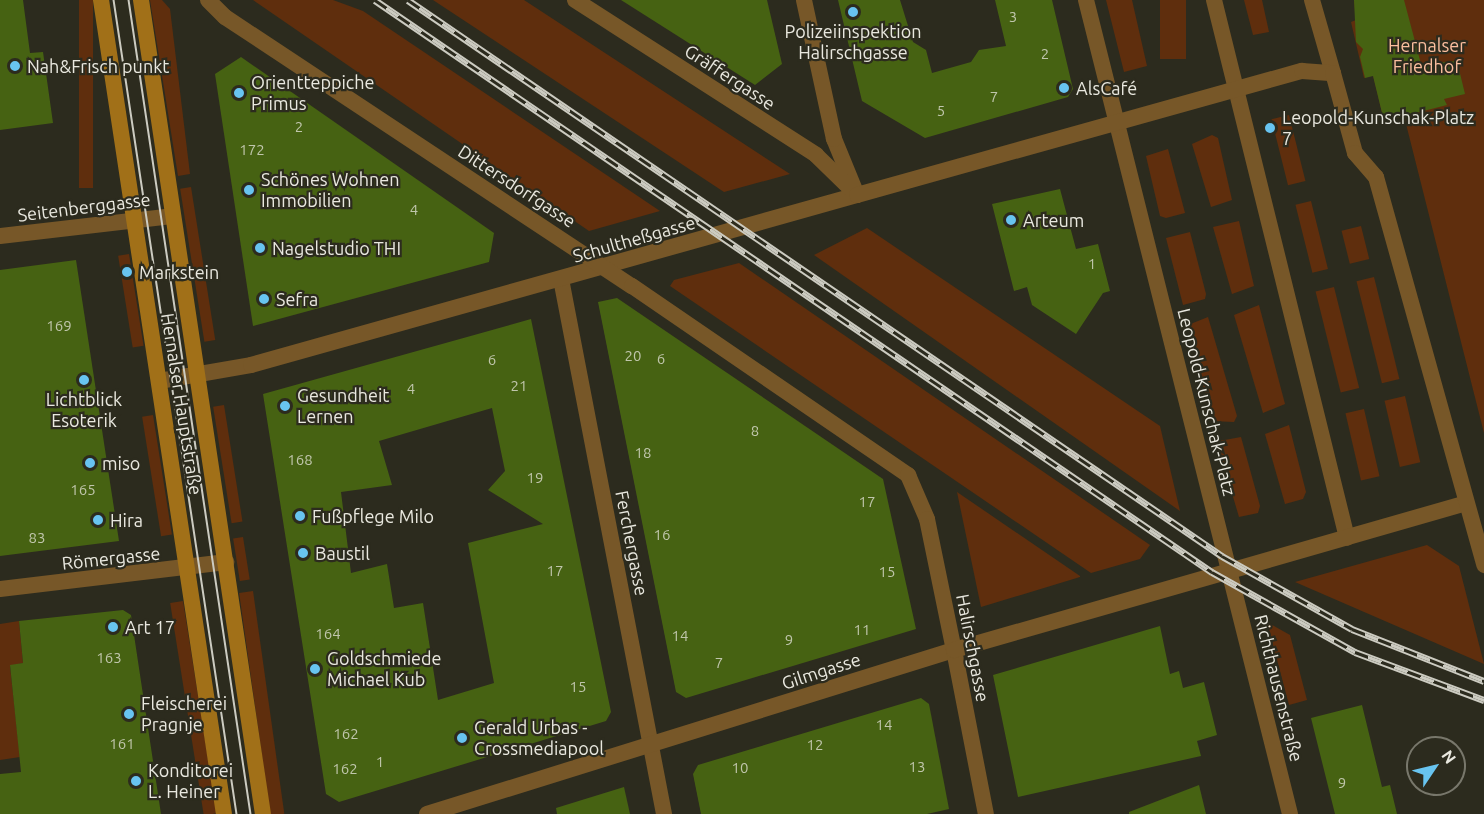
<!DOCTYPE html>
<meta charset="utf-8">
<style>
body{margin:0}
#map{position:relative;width:1484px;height:814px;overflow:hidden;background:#2c2b1e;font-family:Ubuntu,sans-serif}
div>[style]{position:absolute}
.green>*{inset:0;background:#5f2e0d;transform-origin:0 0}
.building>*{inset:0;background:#466212}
.minor>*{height:16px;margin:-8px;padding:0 8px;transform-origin:8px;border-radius:8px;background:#775728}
.tertiary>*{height:16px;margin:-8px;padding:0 8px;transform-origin:8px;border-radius:8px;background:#775728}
.secondary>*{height:16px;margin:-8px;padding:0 8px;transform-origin:8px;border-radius:8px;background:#a17018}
.tram>*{height:1.5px;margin:-0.75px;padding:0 0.75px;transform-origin:0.75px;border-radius:0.75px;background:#cccbc1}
.rail>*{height:7px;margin-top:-3.5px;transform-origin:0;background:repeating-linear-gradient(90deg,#2c2b1e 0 14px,#cccbc1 0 28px);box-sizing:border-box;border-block:2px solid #cccbc1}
.dots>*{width:16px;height:16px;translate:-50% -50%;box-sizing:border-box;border:3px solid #2c2b1e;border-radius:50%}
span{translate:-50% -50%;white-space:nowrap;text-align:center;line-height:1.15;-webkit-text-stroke:4.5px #2c2b1e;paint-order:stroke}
.number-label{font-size:15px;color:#c0c6ac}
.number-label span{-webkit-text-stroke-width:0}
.poi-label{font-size:18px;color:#e9e8df}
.left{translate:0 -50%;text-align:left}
.park-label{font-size:18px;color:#fbbe9e}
.street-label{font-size:18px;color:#e9e8df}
.north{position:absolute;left:1406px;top:736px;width:60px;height:60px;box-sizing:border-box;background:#2c2b1e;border:2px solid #78776b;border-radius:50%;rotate:55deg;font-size:16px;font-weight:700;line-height:24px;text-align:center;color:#e9e8df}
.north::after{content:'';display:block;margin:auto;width:21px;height:27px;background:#68c4f0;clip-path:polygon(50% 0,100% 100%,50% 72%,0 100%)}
</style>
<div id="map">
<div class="green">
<i style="left:79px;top:0;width:14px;height:188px"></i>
<i style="clip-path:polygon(150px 0,162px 0,170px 9px,190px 174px,178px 176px)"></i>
<i style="clip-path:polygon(253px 0,333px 0,363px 11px,660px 211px,589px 231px)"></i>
<i style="clip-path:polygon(433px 0,524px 0,790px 174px,724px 192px)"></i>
<i style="clip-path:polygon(1106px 0,1132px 0,1147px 66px,1124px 72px)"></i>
<i style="left:1160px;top:0;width:26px;height:59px"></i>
<i style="clip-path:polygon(1244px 0,1262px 0,1269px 32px,1253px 35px)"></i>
<i style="clip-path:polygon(1354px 0,1484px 0,1484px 433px,1404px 116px,1384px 121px,1373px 75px,1364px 78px,1351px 22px,1356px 20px)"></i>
<i style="left:1289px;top:115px;width:68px;height:18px;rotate:76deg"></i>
<i style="clip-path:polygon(1212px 135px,1218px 138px,1232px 200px,1211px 207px,1192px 144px)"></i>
<i style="clip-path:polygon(1168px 149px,1185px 213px,1166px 218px,1160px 216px,1146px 156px)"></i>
<i style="left:191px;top:187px;width:155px;height:11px;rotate:81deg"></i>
<i style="left:1311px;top:201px;width:70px;height:16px;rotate:76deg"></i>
<i style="clip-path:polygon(1239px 221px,1254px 286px,1232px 294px,1213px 227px)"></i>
<i style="left:1361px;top:226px;width:34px;height:20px;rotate:76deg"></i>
<i style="clip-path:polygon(867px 228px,1160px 426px,1180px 511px,814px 255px)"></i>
<i style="clip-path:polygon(1190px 232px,1206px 294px,1205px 299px,1183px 305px,1166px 238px)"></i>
<i style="left:129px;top:254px;width:93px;height:11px;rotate:81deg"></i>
<i style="clip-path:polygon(739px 263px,1150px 545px,1140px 559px,1091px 573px,670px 286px,674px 280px)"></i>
<i style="left:1374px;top:277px;width:105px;height:18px;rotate:76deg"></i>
<i style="left:1334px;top:287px;width:104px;height:19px;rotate:76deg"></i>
<i style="clip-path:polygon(1259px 305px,1285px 404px,1263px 413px,1234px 315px)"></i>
<i style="clip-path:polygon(1208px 317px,1237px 416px,1234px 422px,1212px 421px,1188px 325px)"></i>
<i style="left:1405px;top:396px;width:68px;height:21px;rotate:77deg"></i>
<i style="left:224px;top:405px;width:118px;height:11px;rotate:81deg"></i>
<i style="left:1364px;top:409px;width:69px;height:19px;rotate:77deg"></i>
<i style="left:153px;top:415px;width:121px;height:11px;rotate:81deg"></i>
<i style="clip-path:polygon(1289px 425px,1306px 492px,1303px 499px,1285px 504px,1265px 434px)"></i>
<i style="clip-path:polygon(1241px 437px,1260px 506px,1258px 513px,1239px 517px,1218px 446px,1219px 441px)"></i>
<i style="clip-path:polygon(957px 492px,1080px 576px,1080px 577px,981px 607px)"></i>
<i style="left:243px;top:537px;width:43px;height:10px;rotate:81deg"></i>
<i style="clip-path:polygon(1427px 545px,1459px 566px,1484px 664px,1295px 582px)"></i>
<i style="left:253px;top:591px;width:225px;height:14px;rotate:82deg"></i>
<i style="left:183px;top:601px;width:215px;height:13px;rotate:81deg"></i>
<i style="clip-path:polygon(19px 621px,23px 663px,10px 666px,20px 757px,0 760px,0 624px)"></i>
<i style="clip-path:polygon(1267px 622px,1290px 635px,1307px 700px,1289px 705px)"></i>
</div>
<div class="building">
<i style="clip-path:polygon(0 0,23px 0,30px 53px,43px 52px,53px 123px,0 130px)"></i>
<i style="clip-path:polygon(621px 0,767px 0,782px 64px,755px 85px)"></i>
<i style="clip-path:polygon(838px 0,900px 0,913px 42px,926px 50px,932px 73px,971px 62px,979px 50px,1006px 46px,995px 0,1052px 0,1073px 89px,1068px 97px,925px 138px,862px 101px)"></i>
<i style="clip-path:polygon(1354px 0,1404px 0,1421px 64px,1457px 61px,1465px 94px,1444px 99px,1447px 105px,1384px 121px,1373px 76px,1365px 78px,1360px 57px,1363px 49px,1356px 42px)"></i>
<i style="clip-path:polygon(241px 57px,494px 233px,489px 262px,253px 326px,215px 74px)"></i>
<i style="clip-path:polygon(1060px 189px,1076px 249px,1098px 244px,1110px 291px,1103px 293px,1076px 334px,1032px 305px,1027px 287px,1014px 291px,992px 204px)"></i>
<i style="clip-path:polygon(76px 260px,119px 541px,0 556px,0 270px)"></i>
<i style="clip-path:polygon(617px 298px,883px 479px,916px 629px,686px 698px,676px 692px,598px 302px)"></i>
<i style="clip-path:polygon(evenodd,531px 319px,611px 712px,606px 721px,339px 802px,326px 794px,263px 394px,531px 319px,492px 408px,505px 471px,488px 490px,543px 524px,468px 543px,494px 683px,438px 700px,423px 603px,394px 608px,387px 564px,351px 573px,341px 492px,392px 485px,379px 441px,492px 408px)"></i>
<i style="clip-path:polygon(123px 610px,131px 615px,161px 814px,0 814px,0 774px,21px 772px,10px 665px,23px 663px,19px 621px)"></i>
<i style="clip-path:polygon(1160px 626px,1170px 674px,1179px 671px,1183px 688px,1204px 682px,1217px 735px,1197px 741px,1201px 756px,1018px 797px,993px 675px)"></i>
<i style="clip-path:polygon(921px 698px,929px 704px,949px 809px,927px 814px,701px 814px,693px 774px,698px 765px)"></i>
<i style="clip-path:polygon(1362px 705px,1382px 787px,1390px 785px,1397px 814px,1335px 814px,1311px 718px)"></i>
<i style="clip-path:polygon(1199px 785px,1206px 814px,1129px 814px,1129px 812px)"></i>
<i style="clip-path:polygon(624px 787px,630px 814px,557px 814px,556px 808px)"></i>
</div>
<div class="minor">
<i style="left:1086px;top:0;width:839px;rotate:75.93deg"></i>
<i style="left:1214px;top:0;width:554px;rotate:76.11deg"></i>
<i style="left:1312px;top:0;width:76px;rotate:74deg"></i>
<i style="left:0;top:236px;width:173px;rotate:-6.6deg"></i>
<i style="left:561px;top:279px;width:545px;rotate:79.1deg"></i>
<i style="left:159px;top:381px;width:93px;rotate:-9.9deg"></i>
<i style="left:251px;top:365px;width:629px;rotate:-15.67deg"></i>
<i style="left:857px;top:195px;width:61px;rotate:-112.3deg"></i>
<i style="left:834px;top:139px;width:142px;rotate:-102.2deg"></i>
<i style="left:0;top:589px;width:228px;rotate:-6.8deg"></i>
<i style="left:427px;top:814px;width:552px;rotate:-17.29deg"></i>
<i style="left:954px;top:650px;width:167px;rotate:79deg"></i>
</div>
<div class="tertiary">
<i style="left:208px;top:0;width:24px;rotate:45deg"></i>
<i style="left:225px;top:17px;width:488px;rotate:33.5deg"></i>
<i style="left:632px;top:286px;width:335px;rotate:34.4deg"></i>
<i style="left:908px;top:475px;width:48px;rotate:66.6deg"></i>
<i style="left:927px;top:519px;width:134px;rotate:78.4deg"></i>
<i style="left:954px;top:650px;width:530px;rotate:-16deg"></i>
<i style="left:575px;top:0;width:287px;rotate:32.7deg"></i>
<i style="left:816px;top:155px;width:57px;rotate:44.3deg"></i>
<i style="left:857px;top:195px;width:462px;rotate:-15.6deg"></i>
<i style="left:1302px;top:71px;width:31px;rotate:4deg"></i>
<i style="left:1333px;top:73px;width:83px;rotate:74.6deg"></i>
<i style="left:1355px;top:153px;width:32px;rotate:49deg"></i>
<i style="left:1376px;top:177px;width:403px;rotate:74.4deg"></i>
</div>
<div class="secondary">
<i style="left:101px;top:0;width:823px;rotate:81.41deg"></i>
<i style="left:141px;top:0;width:823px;rotate:81.48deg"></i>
</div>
<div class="tram">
<i style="left:114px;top:0;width:823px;rotate:81.41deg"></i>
<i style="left:129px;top:0;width:823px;rotate:81.48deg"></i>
</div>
<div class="rail">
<i style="left:375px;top:0;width:1014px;rotate:34.35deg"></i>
<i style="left:1212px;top:572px;width:164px;rotate:29.2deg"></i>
<i style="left:1355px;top:652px;width:138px;rotate:20.4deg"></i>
<i style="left:408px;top:0;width:986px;rotate:34.33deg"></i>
<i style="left:1222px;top:556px;width:149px;rotate:29.3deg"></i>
<i style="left:1352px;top:629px;width:142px;rotate:21.5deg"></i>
</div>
<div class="dots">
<i style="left:853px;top:12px;background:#68c4f0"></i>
<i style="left:15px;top:66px;background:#68c4f0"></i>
<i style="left:1064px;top:88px;background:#68c4f0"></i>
<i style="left:239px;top:93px;background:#68c4f0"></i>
<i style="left:1270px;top:128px;background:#68c4f0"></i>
<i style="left:249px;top:190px;background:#68c4f0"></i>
<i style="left:1011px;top:220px;background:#68c4f0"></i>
<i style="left:260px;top:248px;background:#68c4f0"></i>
<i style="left:127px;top:272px;background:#68c4f0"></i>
<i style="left:264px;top:299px;background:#68c4f0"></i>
<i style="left:84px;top:380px;background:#68c4f0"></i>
<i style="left:285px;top:406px;background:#68c4f0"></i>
<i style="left:90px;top:463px;background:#68c4f0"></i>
<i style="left:300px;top:516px;background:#68c4f0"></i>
<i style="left:98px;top:520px;background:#68c4f0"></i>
<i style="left:303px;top:553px;background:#68c4f0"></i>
<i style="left:113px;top:627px;background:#68c4f0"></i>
<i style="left:315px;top:669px;background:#68c4f0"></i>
<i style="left:129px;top:714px;background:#68c4f0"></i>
<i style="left:462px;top:738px;background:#68c4f0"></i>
<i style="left:136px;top:781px;background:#68c4f0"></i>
</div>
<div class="number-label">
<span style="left:1013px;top:17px">3</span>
<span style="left:1045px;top:54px">2</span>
<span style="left:994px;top:97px">7</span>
<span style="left:941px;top:111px">5</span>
<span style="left:299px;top:127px">2</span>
<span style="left:252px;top:150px">172</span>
<span style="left:414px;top:210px">4</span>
<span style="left:1092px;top:264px">1</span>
<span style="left:59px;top:326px">169</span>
<span style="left:633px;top:356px">20</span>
<span style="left:661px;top:359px">6</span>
<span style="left:492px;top:360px">6</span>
<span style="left:519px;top:386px">21</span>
<span style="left:411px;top:389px">4</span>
<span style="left:755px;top:431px">8</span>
<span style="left:643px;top:453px">18</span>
<span style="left:300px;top:460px">168</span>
<span style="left:535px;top:478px">19</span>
<span style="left:83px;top:490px">165</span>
<span style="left:867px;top:502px">17</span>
<span style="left:662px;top:535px">16</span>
<span style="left:37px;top:538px">83</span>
<span style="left:555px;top:571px">17</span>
<span style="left:887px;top:572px">15</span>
<span style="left:862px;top:630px">11</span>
<span style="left:328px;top:634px">164</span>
<span style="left:680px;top:636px">14</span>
<span style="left:789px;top:640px">9</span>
<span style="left:109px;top:658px">163</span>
<span style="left:719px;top:663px">7</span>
<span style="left:578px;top:687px">15</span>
<span style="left:884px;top:725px">14</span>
<span style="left:346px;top:734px">162</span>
<span style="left:122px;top:744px">161</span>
<span style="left:815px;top:745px">12</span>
<span style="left:380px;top:762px">1</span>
<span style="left:917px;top:767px">13</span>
<span style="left:740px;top:768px">10</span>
<span style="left:345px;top:769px">162</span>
<span style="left:1342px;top:783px">9</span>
</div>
<div class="poi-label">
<span style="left:853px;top:42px">Polizeiinspektion<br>Halirschgasse</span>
<span class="left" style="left:27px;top:66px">Nah&amp;Frisch punkt</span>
<span class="left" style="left:251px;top:93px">Orientteppiche<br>Primus</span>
<span class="left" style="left:1076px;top:88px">AlsCafé</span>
<span class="left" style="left:1282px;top:128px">Leopold-Kunschak-Platz<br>7</span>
<span class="left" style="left:261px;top:190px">Schönes Wohnen<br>Immobilien</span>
<span class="left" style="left:1023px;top:220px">Arteum</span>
<span class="left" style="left:272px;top:248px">Nagelstudio THI</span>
<span class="left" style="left:139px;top:272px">Markstein</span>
<span class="left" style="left:276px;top:299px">Sefra</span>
<span class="left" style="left:297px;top:406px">Gesundheit<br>Lernen</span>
<span style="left:84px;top:410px">Lichtblick<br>Esoterik</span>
<span class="left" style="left:102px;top:463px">miso</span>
<span class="left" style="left:312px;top:516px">Fußpflege Milo</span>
<span class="left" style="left:110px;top:520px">Hira</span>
<span class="left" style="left:315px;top:553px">Baustil</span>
<span class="left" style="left:125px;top:627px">Art 17</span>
<span class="left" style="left:327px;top:669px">Goldschmiede<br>Michael Kub</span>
<span class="left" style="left:141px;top:714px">Fleischerei<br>Pragnje</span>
<span class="left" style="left:474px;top:738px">Gerald Urbas -<br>Crossmediapool</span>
<span class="left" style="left:148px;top:781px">Konditorei<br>L. Heiner</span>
</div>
<div class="park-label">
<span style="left:1427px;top:56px">Hernalser<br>Friedhof</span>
</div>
<div class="street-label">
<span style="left:730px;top:77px;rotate:33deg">Gräffergasse</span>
<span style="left:517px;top:186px;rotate:33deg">Dittersdorfgasse</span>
<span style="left:84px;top:207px;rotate:-7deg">Seitenberggasse</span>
<span style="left:634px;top:239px;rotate:-16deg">Schultheßgasse</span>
<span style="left:1207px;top:402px;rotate:76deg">Leopold-Kunschak-Platz</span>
<span style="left:182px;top:404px;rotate:81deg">Hernalser Hauptstraße</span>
<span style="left:632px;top:543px;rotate:79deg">Ferchergasse</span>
<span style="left:111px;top:558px;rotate:-6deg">Römergasse</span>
<span style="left:973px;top:648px;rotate:79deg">Halirschgasse</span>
<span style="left:821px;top:671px;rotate:-18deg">Gilmgasse</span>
<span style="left:1279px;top:688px;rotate:76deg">Richthausenstraße</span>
</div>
<div class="north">N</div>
</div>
